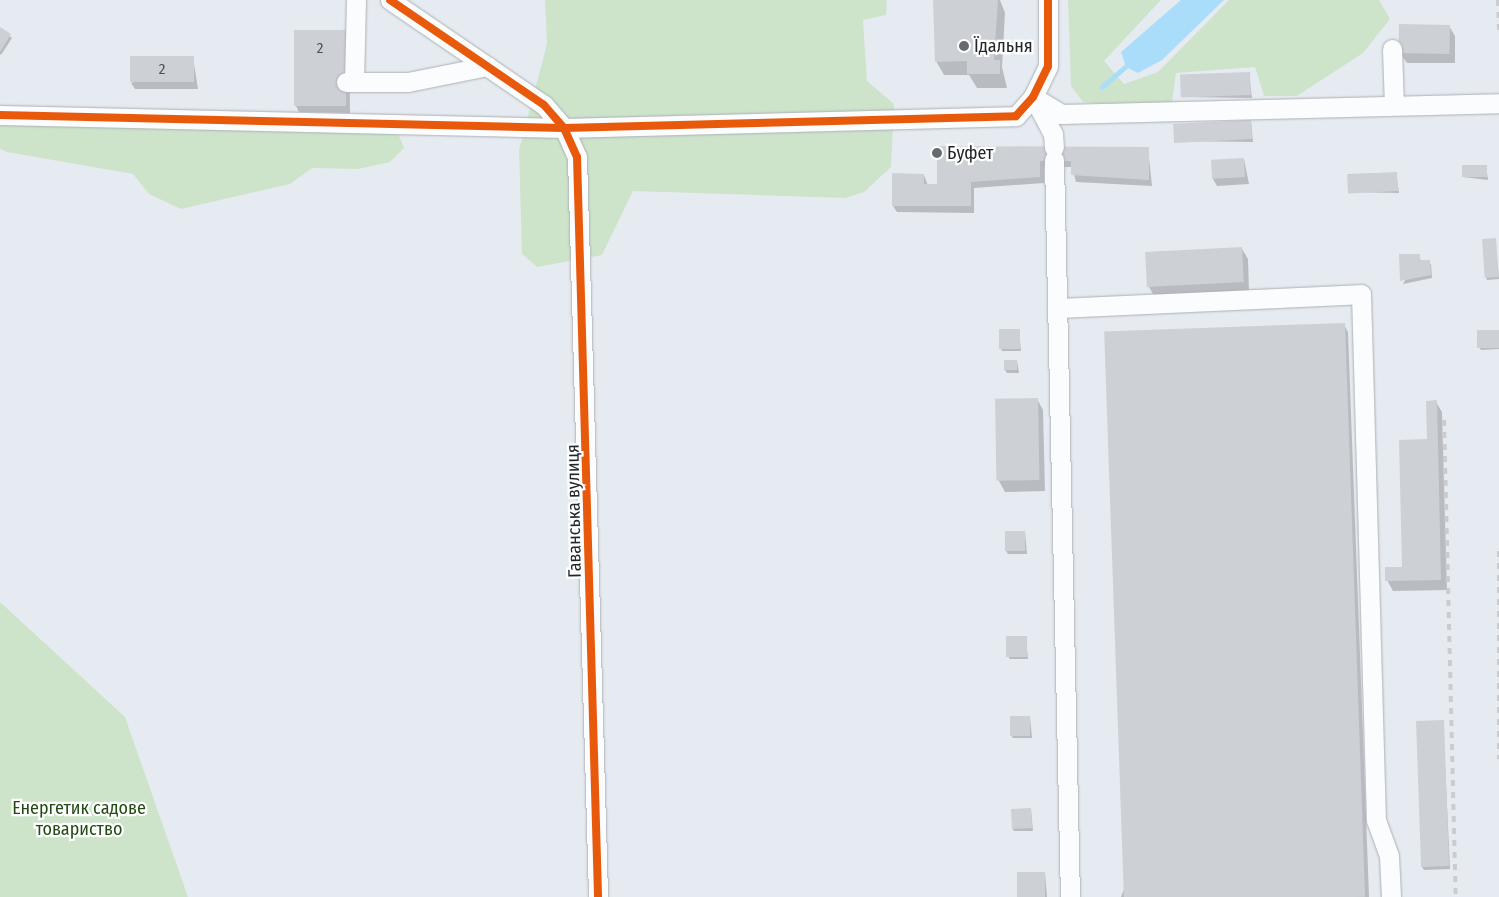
<!DOCTYPE html>
<meta charset="utf-8">
<style>
body{margin:0}
#map{position:relative;width:1499px;height:897px;overflow:hidden;background:#e6ebf1;font-family:"Fira Sans Condensed",sans-serif}
div>[style]{position:absolute}
.green>*{inset:0;background:#cde4cb}
.water>*{inset:0;background:#aaddfa}
.shadow>*{inset:0;background:#0003}
.stream>*{height:4.5px;margin:-2.25px;padding:0 2.25px;transform-origin:2.25px;border-radius:2.25px;background:#aaddfa}
.building>*{inset:0;background:#cdd1d6;transform-origin:0 0}
.roads{filter:drop-shadow(0 0 1px #adb0b4) drop-shadow(0 0 1px #adb0b4)}
.minor>*{height:19px;margin:-9.5px;padding:0 9.5px;transform-origin:9.5px;border-radius:9.5px;background:#fbfcfd}
.rail>*{height:4px;margin-top:-2px;transform-origin:0;background:repeating-linear-gradient(90deg,#ccccce 0 6px,transparent 0 12px)}
.cycleway>*{height:8px;margin:-4px;padding:0 4px;transform-origin:4px;border-radius:4px;background:#e8590c}
.dots>*{width:14px;height:14px;translate:-50% -50%;box-sizing:border-box;border:2px solid #fff;border-radius:50%}
span{translate:-50% -50%;white-space:nowrap;text-align:center;line-height:1.15;-webkit-text-stroke:4.5px #fff;paint-order:stroke}
.number-label{font-size:15px;color:#4d5054}
.number-label span{-webkit-text-stroke-width:0}
.poi-label{font-size:18px;color:#222529}
.left{translate:0 -50%;text-align:left}
.street-label{font-size:18px;color:#222529}
.park-label{font-size:18px;color:#224a13}
</style>
<div id="map">
<div class="green">
<i style="clip-path:polygon(545px 0,887px 0,886px 15px,863px 20px,867px 81px,894px 104px,891px 167px,864px 192px,845px 198px,633px 191px,602px 255px,537px 267px,522px 254px,519px 150px,547px 44px)"></i>
<i style="clip-path:polygon(1068px 0,1161px 0,1104px 61px,1124px 84px,1158px 72px,1229px 0,1379px 0,1390px 19px,1363px 53px,1297px 96px,1264px 96px,1255px 67px,1176px 73px,1172px 103px,1134px 107px,1083px 102px,1071px 86px)"></i>
<i style="clip-path:polygon(0 120px,397px 131px,404px 148px,390px 162px,358px 169px,312px 168px,290px 184px,181px 209px,149px 194px,133px 174px,7px 152px,0 149px)"></i>
<i style="clip-path:polygon(0 602px,125px 717px,188px 897px,0 897px)"></i>
</div>
<div class="water">
<i style="clip-path:polygon(1181px 0,1224px 0,1162px 60px,1138px 73px,1126px 67px,1121px 52px)"></i>
</div>
<div class="shadow">
<i style="clip-path:polygon(934px 0,1000px 0,1005px 13px,1002px 67px,1007px 88px,977px 88px,969px 75px,944px 75px,936px 61px)"></i>
<i style="clip-path:polygon(1449px 26px,1455px 36px,1455px 63px,1407px 63px,1400px 53px)"></i>
<i style="clip-path:polygon(0 29px,12px 38px,1px 55px,0 54px)"></i>
<i style="clip-path:polygon(349px 38px,350px 113px,299px 112px,296px 106px)"></i>
<i style="clip-path:polygon(193px 58px,198px 89px,135px 89px,131px 83px)"></i>
<i style="clip-path:polygon(1249px 73px,1252px 98px,1182px 97px)"></i>
<i style="clip-path:polygon(1251px 121px,1253px 142px,1175px 141px)"></i>
<i style="clip-path:polygon(938px 148px,1148px 148px,1152px 186px,1076px 182px,1072px 167px,1044px 167px,1044px 183px,974px 188px,974px 213px,897px 212px,893px 206px,924px 175px,928px 186px,939px 186px)"></i>
<i style="clip-path:polygon(1244px 159px,1249px 184px,1217px 186px,1213px 179px)"></i>
<i style="clip-path:polygon(1486px 166px,1488px 180px,1463px 177px)"></i>
<i style="clip-path:polygon(1396px 173px,1399px 193px,1348px 192px,1348px 174px)"></i>
<i style="clip-path:polygon(1495px 239px,1499px 279px,1487px 280px,1486px 277px)"></i>
<i style="clip-path:polygon(1242px 249px,1248px 259px,1249px 292px,1154px 296px,1148px 285px)"></i>
<i style="clip-path:polygon(1419px 255px,1421px 261px,1431px 264px,1432px 278px,1403px 284px)"></i>
<i style="clip-path:polygon(1344px 325px,1348px 332px,1369px 897px,1121px 897px)"></i>
<i style="clip-path:polygon(1019px 330px,1021px 351px,1002px 351px,1001px 348px)"></i>
<i style="clip-path:polygon(1499px 332px,1499px 349px,1481px 350px,1479px 347px)"></i>
<i style="clip-path:polygon(1017px 361px,1019px 373px,1007px 373px,1005px 370px)"></i>
<i style="clip-path:polygon(1037px 399px,1043px 410px,1045px 491px,1005px 492px,999px 481px,997px 400px)"></i>
<i style="clip-path:polygon(1436px 402px,1442px 412px,1447px 590px,1393px 591px,1387px 580px,1403px 568px)"></i>
<i style="clip-path:polygon(1025px 532px,1027px 554px,1008px 554px,1006px 551px)"></i>
<i style="clip-path:polygon(1026px 638px,1028px 659px,1010px 659px,1008px 656px)"></i>
<i style="clip-path:polygon(1030px 717px,1032px 738px,1013px 738px,1011px 735px)"></i>
<i style="clip-path:polygon(1443px 721px,1450px 869px,1424px 870px,1422px 867px)"></i>
<i style="clip-path:polygon(1031px 810px,1033px 831px,1014px 831px,1012px 828px)"></i>
<i style="clip-path:polygon(1045px 873px,1047px 897px,1019px 897px)"></i>
</div>
<div class="stream">
<i style="left:1102px;top:87px;width:37px;rotate:-41deg"></i>
</div>
<div class="building">
<i style="clip-path:polygon(933px 0,998px 0,994px 60px,1000px 60px,1000px 74px,967px 74px,967px 61px,935px 62px)"></i>
<i style="left:1399px;top:24px;width:51px;height:29px;rotate:1deg"></i>
<i style="clip-path:polygon(0 27px,11px 34px,0 52px)"></i>
<i style="left:294px;top:30px;width:52px;height:76px"></i>
<i style="left:194px;top:56px;width:26px;height:64px;rotate:90deg"></i>
<i style="left:1250px;top:72px;width:23px;height:70px;rotate:88deg"></i>
<i style="left:1251px;top:120px;width:19px;height:78px;rotate:87deg"></i>
<i style="clip-path:polygon(937px 146px,1149px 147px,1149px 180px,1071px 175px,1071px 161px,1040px 161px,1040px 177px,971px 182px,971px 206px,892px 206px,892px 173px,924px 174px,924px 184px,937px 184px)"></i>
<i style="left:1244px;top:158px;width:19px;height:33px;rotate:87deg"></i>
<i style="left:1487px;top:165px;width:12px;height:25px;rotate:90deg"></i>
<i style="left:1397px;top:172px;width:19px;height:50px;rotate:87deg"></i>
<i style="left:1496px;top:238px;width:39px;height:14px;rotate:86deg"></i>
<i style="left:1242px;top:247px;width:35px;height:97px;rotate:87deg"></i>
<i style="clip-path:polygon(1399px 254px,1420px 254px,1420px 260px,1430px 260px,1431px 275px,1400px 281px)"></i>
<i style="left:1345px;top:323px;width:574px;height:241px;rotate:88deg"></i>
<i style="left:999px;top:329px;width:21px;height:20px"></i>
<i style="left:1477px;top:330px;width:22px;height:18px"></i>
<i style="left:1004px;top:360px;width:13px;height:10px"></i>
<i style="left:1038px;top:398px;width:82px;height:43px;rotate:89deg"></i>
<i style="clip-path:polygon(1437px 400px,1441px 580px,1385px 581px,1385px 567px,1402px 567px,1399px 440px,1427px 439px,1426px 401px)"></i>
<i style="left:1005px;top:531px;width:20px;height:20px"></i>
<i style="left:1006px;top:636px;width:21px;height:21px"></i>
<i style="left:1010px;top:716px;width:20px;height:20px"></i>
<i style="left:1444px;top:720px;width:146px;height:28px;rotate:88deg"></i>
<i style="left:1031px;top:808px;width:20px;height:20px;rotate:87deg"></i>
<i style="left:1017px;top:872px;width:28px;height:25px"></i>
</div>
<div class="roads">
<div class="minor">
<i style="left:390px;top:0;width:186px;rotate:34.3deg"></i>
<i style="left:544px;top:105px;width:30px;rotate:49deg"></i>
<i style="left:564px;top:128px;width:32px;rotate:66deg"></i>
<i style="left:577px;top:157px;width:740px;rotate:88.37deg"></i>
<i style="left:1392px;top:49px;width:56px;rotate:88deg"></i>
<i style="left:346px;top:82px;width:62px"></i>
<i style="left:408px;top:82px;width:81px;rotate:-11.4deg"></i>
<i style="left:354px;top:82px;width:82px;rotate:-88.6deg"></i>
<i style="left:1033px;top:97px;width:33px;rotate:31deg"></i>
<i style="left:1061px;top:114px;width:438px;rotate:-1.4deg"></i>
<i style="left:1034px;top:98px;width:41px;rotate:62.2deg"></i>
<i style="left:1053px;top:134px;width:13px;rotate:86deg"></i>
<i style="left:0;top:115px;width:564px;rotate:1.32deg"></i>
<i style="left:564px;top:128px;width:452px;rotate:-1.5deg"></i>
<i style="left:1016px;top:116px;width:25px;rotate:-48deg"></i>
<i style="left:1033px;top:97px;width:34px;rotate:-64deg"></i>
<i style="left:1048px;top:66px;width:66px;rotate:-90deg"></i>
<i style="left:1054px;top:160px;width:737px;rotate:88.76deg"></i>
<i style="left:1057px;top:308px;width:304px;rotate:-2.6deg"></i>
<i style="left:1361px;top:294px;width:526px;rotate:88.37deg"></i>
<i style="left:1376px;top:820px;width:38px;rotate:70deg"></i>
<i style="left:1389px;top:856px;width:41px;rotate:87.2deg"></i>
</div>
</div>
<div class="rail">
<i style="left:1498px;top:0;width:31px;rotate:88deg"></i>
<i style="left:1444px;top:420px;width:477px;rotate:88.6deg"></i>
<i style="left:1499px;top:551px;width:208px;rotate:90deg"></i>
</div>
<div class="cycleway">
<i style="left:390px;top:0;width:186px;rotate:34.3deg"></i>
<i style="left:544px;top:105px;width:30px;rotate:49deg"></i>
<i style="left:564px;top:128px;width:32px;rotate:66deg"></i>
<i style="left:577px;top:157px;width:740px;rotate:88.37deg"></i>
<i style="left:0;top:115px;width:564px;rotate:1.32deg"></i>
<i style="left:564px;top:128px;width:452px;rotate:-1.5deg"></i>
<i style="left:1016px;top:116px;width:25px;rotate:-48deg"></i>
<i style="left:1033px;top:97px;width:34px;rotate:-64deg"></i>
<i style="left:1048px;top:66px;width:66px;rotate:-90deg"></i>
</div>
<div class="dots">
<i style="left:964px;top:46px;background:#676a6f"></i>
<i style="left:937px;top:153px;background:#676a6f"></i>
</div>
<div class="number-label">
<span style="left:320px;top:49px">2</span>
<span style="left:162px;top:70px">2</span>
</div>
<div class="poi-label">
<span class="left" style="left:974px;top:46px">Їдальня</span>
<span class="left" style="left:947px;top:153px">Буфет</span>
</div>
<div class="street-label">
<span style="left:574px;top:511px;rotate:-91deg">Гаванська вулиця</span>
</div>
<div class="park-label">
<span style="left:79px;top:819px">Енергетик садове<br>товариство</span>
</div>
</div>
